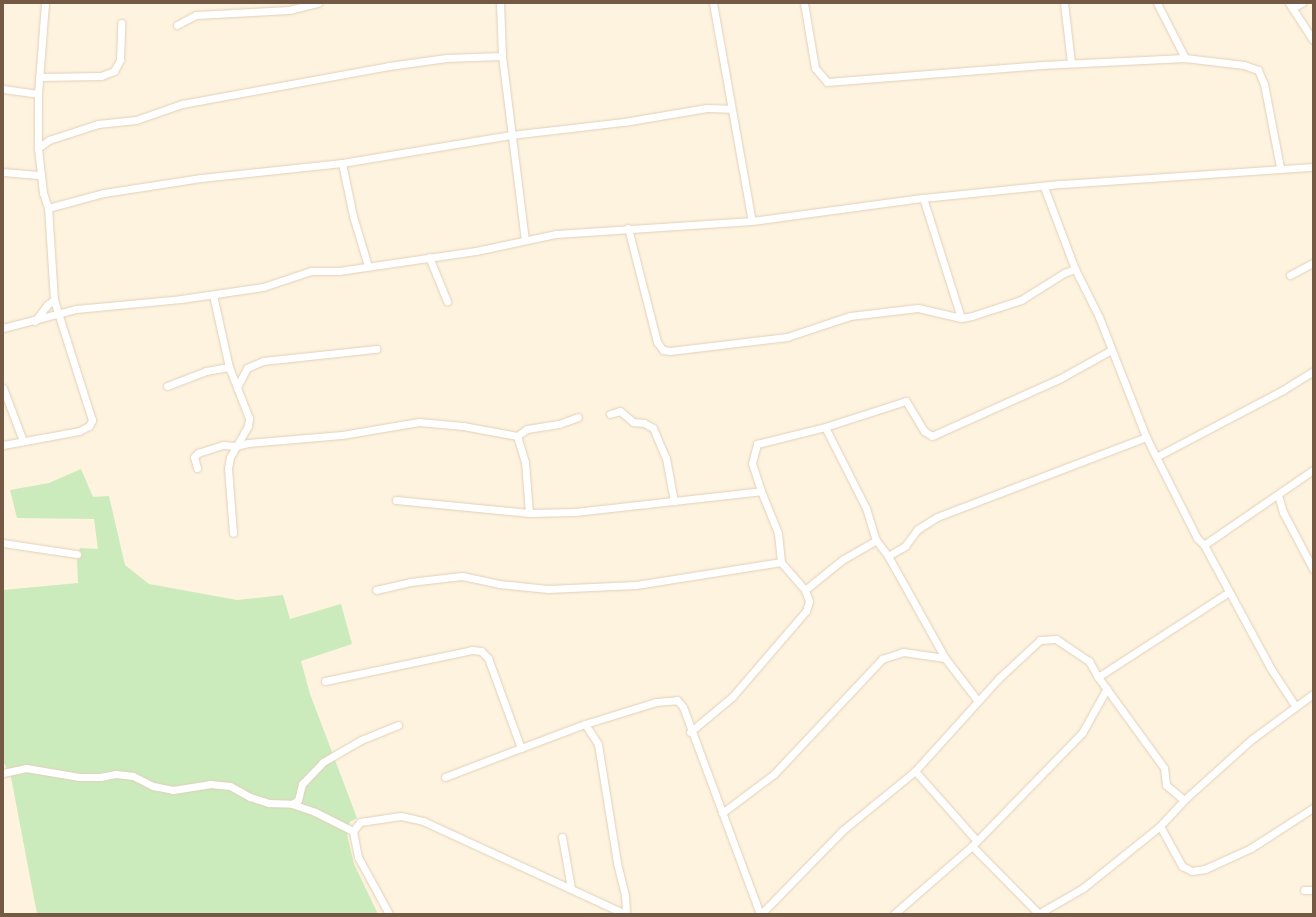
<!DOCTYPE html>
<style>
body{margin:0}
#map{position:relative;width:1316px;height:917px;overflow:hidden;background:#fdf3de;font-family:"PT Sans Narrow",sans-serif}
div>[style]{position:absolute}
.green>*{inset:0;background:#ccebbc}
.roads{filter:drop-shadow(0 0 1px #e1cfba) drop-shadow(0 0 1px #e1cfba)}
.street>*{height:7px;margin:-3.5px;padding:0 3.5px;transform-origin:3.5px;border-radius:3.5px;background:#fff}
span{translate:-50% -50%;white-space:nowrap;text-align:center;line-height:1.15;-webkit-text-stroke:3.5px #fff6e5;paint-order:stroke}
.frame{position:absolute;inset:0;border:4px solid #745945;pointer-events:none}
</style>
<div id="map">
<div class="green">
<i style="clip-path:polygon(81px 469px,93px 497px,109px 496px,125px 565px,149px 584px,237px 600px,283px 595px,290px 619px,341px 604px,352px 644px,301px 661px,310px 694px,357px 818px,350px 822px,347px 835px,354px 864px,378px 914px,37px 914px,11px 777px,3px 761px,3px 590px,78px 583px,77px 558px,80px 548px,98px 549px,94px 519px,17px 518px,10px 490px,49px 483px)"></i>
</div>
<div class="roads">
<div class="street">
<i style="left:500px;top:3px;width:53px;rotate:87.8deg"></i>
<i style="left:502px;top:56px;width:185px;rotate:82.9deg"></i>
<i style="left:713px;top:3px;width:221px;rotate:79.9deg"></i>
<i style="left:804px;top:3px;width:66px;rotate:80.4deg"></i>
<i style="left:815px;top:68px;width:18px;rotate:49deg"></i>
<i style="left:827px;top:82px;width:216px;rotate:-4.5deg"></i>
<i style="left:1042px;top:65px;width:143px;rotate:-2.8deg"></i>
<i style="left:1185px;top:58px;width:59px;rotate:6.8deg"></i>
<i style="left:1244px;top:65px;width:15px;rotate:20deg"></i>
<i style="left:1258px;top:70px;width:15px;rotate:67deg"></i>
<i style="left:1264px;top:84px;width:85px;rotate:79.1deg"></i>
<i style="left:1064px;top:3px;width:60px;rotate:83.3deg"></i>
<i style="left:1157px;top:3px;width:62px;rotate:63deg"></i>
<i style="left:1289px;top:3px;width:44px;rotate:57deg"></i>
<i style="left:1292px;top:8px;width:11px;rotate:-27deg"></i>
<i style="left:177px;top:25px;width:21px;rotate:-28deg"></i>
<i style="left:196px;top:15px;width:93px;rotate:-3.1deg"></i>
<i style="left:289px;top:10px;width:30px;rotate:-14deg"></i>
<i style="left:39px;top:77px;width:62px;rotate:-0.9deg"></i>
<i style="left:101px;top:76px;width:14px;rotate:-21deg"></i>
<i style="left:114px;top:71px;width:13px;rotate:-61deg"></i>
<i style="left:120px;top:60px;width:37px;rotate:-88deg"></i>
<i style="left:3px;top:89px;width:35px;rotate:8deg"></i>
<i style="left:38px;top:148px;width:54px;rotate:-90deg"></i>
<i style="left:38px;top:94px;width:91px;rotate:-85.6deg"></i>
<i style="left:342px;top:163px;width:54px;rotate:78.3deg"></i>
<i style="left:353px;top:216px;width:52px;rotate:73.3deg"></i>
<i style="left:3px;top:172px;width:38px;rotate:5deg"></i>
<i style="left:1044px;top:187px;width:88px;rotate:69.3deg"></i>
<i style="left:1075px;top:269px;width:54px;rotate:63.4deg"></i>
<i style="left:1099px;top:317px;width:129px;rotate:68.6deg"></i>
<i style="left:1146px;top:437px;width:113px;rotate:63.2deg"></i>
<i style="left:1197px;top:538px;width:10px;rotate:45deg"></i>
<i style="left:1204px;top:545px;width:141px;rotate:61.6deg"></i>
<i style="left:1271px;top:669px;width:45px;rotate:56.7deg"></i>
<i style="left:923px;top:198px;width:126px;rotate:72.4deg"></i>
<i style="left:48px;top:208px;width:58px;rotate:-15deg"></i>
<i style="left:104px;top:193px;width:98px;rotate:-8.8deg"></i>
<i style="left:201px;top:178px;width:142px;rotate:-6.1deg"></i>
<i style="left:342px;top:163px;width:171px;rotate:-9.4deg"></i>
<i style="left:511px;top:135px;width:114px;rotate:-6.6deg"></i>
<i style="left:624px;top:122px;width:84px;rotate:-9.6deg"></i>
<i style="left:707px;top:108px;width:24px;rotate:2deg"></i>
<i style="left:628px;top:228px;width:118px;rotate:75.7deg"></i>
<i style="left:657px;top:342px;width:10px;rotate:53deg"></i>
<i style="left:663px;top:350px;width:7px;rotate:8deg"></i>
<i style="left:670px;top:351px;width:118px;rotate:-6.8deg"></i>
<i style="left:787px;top:337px;width:66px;rotate:-18.4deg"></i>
<i style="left:850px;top:316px;width:68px;rotate:-6.7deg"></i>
<i style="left:918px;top:308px;width:44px;rotate:13.1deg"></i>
<i style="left:961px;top:318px;width:11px;rotate:-10deg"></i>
<i style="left:972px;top:316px;width:52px;rotate:-18.1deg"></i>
<i style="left:1021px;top:300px;width:51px;rotate:-32.1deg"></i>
<i style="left:1064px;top:273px;width:12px;rotate:-20deg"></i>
<i style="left:429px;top:257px;width:48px;rotate:67.8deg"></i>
<i style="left:1290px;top:275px;width:26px;rotate:-28deg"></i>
<i style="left:213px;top:295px;width:74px;rotate:77.5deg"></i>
<i style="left:229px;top:367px;width:55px;rotate:68.6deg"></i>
<i style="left:249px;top:418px;width:8px;rotate:97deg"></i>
<i style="left:248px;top:426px;width:36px;rotate:120deg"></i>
<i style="left:230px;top:457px;width:11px;rotate:100deg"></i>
<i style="left:228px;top:468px;width:65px;rotate:85.6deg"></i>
<i style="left:35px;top:321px;width:20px;rotate:-53deg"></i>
<i style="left:47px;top:305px;width:9px;rotate:-36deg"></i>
<i style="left:3px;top:328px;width:75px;rotate:-14.6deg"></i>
<i style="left:76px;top:309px;width:105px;rotate:-5.4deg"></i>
<i style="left:181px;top:299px;width:83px;rotate:-8.3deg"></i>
<i style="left:263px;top:287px;width:51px;rotate:-18.4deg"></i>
<i style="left:311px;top:271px;width:28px"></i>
<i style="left:339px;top:271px;width:138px;rotate:-8.3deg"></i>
<i style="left:476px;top:251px;width:82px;rotate:-12deg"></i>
<i style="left:556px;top:234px;width:196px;rotate:-3.8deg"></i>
<i style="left:752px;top:221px;width:173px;rotate:-7.7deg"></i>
<i style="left:923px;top:198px;width:140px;rotate:-5.8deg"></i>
<i style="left:1062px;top:184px;width:252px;rotate:-3.9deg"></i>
<i style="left:167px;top:386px;width:42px;rotate:-21deg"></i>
<i style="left:206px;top:371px;width:23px;rotate:-10deg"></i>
<i style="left:237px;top:387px;width:21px;rotate:-62deg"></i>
<i style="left:247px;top:368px;width:17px;rotate:-24deg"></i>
<i style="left:263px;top:361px;width:114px;rotate:-6.1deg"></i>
<i style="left:3px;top:388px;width:57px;rotate:69.3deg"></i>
<i style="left:610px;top:414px;width:10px;rotate:-17deg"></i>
<i style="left:620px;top:411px;width:17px;rotate:40deg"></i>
<i style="left:633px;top:422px;width:11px;rotate:5deg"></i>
<i style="left:644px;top:423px;width:10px;rotate:29deg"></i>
<i style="left:653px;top:428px;width:33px;rotate:67deg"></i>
<i style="left:666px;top:458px;width:44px;rotate:79.5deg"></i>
<i style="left:825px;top:427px;width:91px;rotate:63.2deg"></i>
<i style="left:866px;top:508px;width:34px;rotate:73deg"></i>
<i style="left:876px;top:540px;width:20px;rotate:53deg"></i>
<i style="left:888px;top:556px;width:117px;rotate:60.8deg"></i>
<i style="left:945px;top:658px;width:54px;rotate:52.5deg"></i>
<i style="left:517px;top:436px;width:12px;rotate:-35deg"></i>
<i style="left:527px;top:429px;width:32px;rotate:-9deg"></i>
<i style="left:559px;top:424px;width:20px;rotate:-20deg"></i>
<i style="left:3px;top:445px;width:77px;rotate:-10.4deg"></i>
<i style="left:79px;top:431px;width:11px;rotate:-27deg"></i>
<i style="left:89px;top:426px;width:7px;rotate:-63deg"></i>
<i style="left:92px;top:420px;width:126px;rotate:-107.6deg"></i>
<i style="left:54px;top:300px;width:92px;rotate:-93.7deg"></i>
<i style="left:48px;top:208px;width:16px;rotate:-108deg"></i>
<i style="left:43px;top:193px;width:45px;rotate:-96.3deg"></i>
<i style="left:38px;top:148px;width:14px;rotate:-36deg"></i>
<i style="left:49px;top:140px;width:52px;rotate:-18.1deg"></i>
<i style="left:98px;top:124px;width:38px;rotate:-6deg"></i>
<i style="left:136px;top:120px;width:49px;rotate:-19.2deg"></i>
<i style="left:182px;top:104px;width:210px;rotate:-10.4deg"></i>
<i style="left:389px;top:66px;width:58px;rotate:-8deg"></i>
<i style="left:446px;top:58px;width:56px;rotate:-2deg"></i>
<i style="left:1156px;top:457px;width:144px;rotate:-27.8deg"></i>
<i style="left:1283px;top:390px;width:36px;rotate:-32deg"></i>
<i style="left:197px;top:468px;width:11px;rotate:-105deg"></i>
<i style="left:194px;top:457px;width:6px;rotate:-45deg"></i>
<i style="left:198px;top:453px;width:26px;rotate:-18deg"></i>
<i style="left:223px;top:445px;width:13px;rotate:4deg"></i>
<i style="left:236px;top:446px;width:12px;rotate:-14deg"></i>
<i style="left:248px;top:443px;width:94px;rotate:-4.9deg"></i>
<i style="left:342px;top:435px;width:78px;rotate:-9.6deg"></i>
<i style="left:419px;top:422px;width:44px;rotate:5.2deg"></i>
<i style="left:463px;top:426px;width:55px;rotate:10.5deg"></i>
<i style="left:517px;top:436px;width:27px;rotate:73deg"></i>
<i style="left:525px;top:462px;width:51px;rotate:85.5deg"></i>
<i style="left:1278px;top:495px;width:18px;rotate:74deg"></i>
<i style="left:1283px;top:512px;width:64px;rotate:62.2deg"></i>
<i style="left:396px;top:500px;width:134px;rotate:5.6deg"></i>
<i style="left:529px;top:513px;width:46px;rotate:-1.2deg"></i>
<i style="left:575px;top:512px;width:187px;rotate:-6.4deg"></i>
<i style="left:3px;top:543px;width:75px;rotate:8.5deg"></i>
<i style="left:1204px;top:545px;width:132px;rotate:-34.5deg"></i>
<i style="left:888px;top:556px;width:20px;rotate:-30deg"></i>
<i style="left:905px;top:546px;width:21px;rotate:-53deg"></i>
<i style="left:918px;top:529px;width:22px;rotate:-32deg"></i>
<i style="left:937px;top:517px;width:224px;rotate:-20.9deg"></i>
<i style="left:376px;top:590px;width:35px;rotate:-13deg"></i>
<i style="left:410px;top:582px;width:52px;rotate:-6.6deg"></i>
<i style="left:462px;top:576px;width:38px;rotate:12deg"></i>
<i style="left:499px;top:584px;width:49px;rotate:5.8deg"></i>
<i style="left:548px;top:589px;width:88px;rotate:-2.6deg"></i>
<i style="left:636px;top:585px;width:147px;rotate:-9deg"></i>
<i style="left:805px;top:590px;width:37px;rotate:-131deg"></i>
<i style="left:781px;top:562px;width:29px;rotate:-96deg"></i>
<i style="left:778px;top:533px;width:45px;rotate:-112deg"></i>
<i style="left:761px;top:491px;width:29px;rotate:-108deg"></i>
<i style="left:752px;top:463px;width:20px;rotate:-75deg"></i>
<i style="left:757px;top:444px;width:70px;rotate:-14deg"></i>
<i style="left:825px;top:427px;width:85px;rotate:-17.8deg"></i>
<i style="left:906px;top:401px;width:35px;rotate:59deg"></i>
<i style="left:924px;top:431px;width:9px;rotate:32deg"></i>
<i style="left:932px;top:436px;width:141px;rotate:-24.2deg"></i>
<i style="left:1061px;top:378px;width:57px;rotate:-29.2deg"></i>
<i style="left:1098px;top:677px;width:156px;rotate:-33deg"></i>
<i style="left:325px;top:681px;width:150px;rotate:-11.9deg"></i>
<i style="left:472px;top:650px;width:9px;rotate:6deg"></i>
<i style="left:481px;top:651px;width:10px;rotate:45deg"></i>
<i style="left:488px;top:658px;width:96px;rotate:69.9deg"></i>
<i style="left:521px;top:748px;width:68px;rotate:-20.6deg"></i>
<i style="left:585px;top:724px;width:74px;rotate:-17.2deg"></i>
<i style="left:656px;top:702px;width:21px;rotate:-5deg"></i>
<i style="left:677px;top:700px;width:9px;rotate:49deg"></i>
<i style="left:683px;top:707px;width:221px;rotate:69.6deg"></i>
<i style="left:585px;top:724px;width:24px;rotate:57deg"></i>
<i style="left:598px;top:744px;width:121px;rotate:80.9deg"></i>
<i style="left:617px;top:863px;width:32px;rotate:76deg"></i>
<i style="left:625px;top:894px;width:20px;rotate:87deg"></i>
<i style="left:690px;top:732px;width:55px;rotate:-39.8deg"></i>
<i style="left:732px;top:697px;width:113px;rotate:-49.3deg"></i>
<i style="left:806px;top:611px;width:10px;rotate:-73deg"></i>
<i style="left:809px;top:601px;width:12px;rotate:-110deg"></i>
<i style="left:805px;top:590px;width:48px;rotate:-39deg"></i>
<i style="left:842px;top:560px;width:39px;rotate:-30deg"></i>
<i style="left:915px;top:771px;width:92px;rotate:48.5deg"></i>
<i style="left:3px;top:773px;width:24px;rotate:-12deg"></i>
<i style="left:26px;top:768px;width:54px;rotate:9.6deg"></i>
<i style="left:79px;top:777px;width:21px"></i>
<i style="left:100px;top:777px;width:16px;rotate:-11deg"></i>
<i style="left:116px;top:774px;width:17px;rotate:7deg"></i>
<i style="left:133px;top:776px;width:22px;rotate:27deg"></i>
<i style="left:153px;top:786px;width:20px;rotate:11deg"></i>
<i style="left:173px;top:790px;width:37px;rotate:-9deg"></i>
<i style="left:210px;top:784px;width:20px;rotate:6deg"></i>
<i style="left:230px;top:786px;width:23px;rotate:29deg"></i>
<i style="left:250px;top:797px;width:20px;rotate:18deg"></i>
<i style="left:269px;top:803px;width:23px;rotate:2deg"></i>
<i style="left:292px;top:804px;width:24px;rotate:19deg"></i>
<i style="left:315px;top:812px;width:42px;rotate:26.6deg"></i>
<i style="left:445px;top:777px;width:81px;rotate:-20.9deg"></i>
<i style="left:292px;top:804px;width:7px;rotate:-34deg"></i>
<i style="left:298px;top:800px;width:16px;rotate:-76deg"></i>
<i style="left:302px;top:784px;width:30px;rotate:-46deg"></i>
<i style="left:323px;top:762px;width:44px;rotate:-30.1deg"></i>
<i style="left:361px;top:740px;width:40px;rotate:-22deg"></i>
<i style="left:722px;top:813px;width:65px;rotate:-36.9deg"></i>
<i style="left:774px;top:774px;width:158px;rotate:-46.8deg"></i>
<i style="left:882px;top:659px;width:22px;rotate:-18deg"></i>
<i style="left:903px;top:652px;width:42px;rotate:8.1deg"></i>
<i style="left:1160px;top:826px;width:46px;rotate:61.2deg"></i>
<i style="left:1182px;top:866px;width:11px;rotate:27deg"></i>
<i style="left:1192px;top:871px;width:13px;rotate:-9deg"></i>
<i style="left:1205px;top:869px;width:51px;rotate:-24.5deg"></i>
<i style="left:1251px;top:848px;width:74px;rotate:-32.8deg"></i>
<i style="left:562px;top:837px;width:52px;rotate:80deg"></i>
<i style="left:972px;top:846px;width:94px;rotate:45.4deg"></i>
<i style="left:1304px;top:890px;width:9px"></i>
<i style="left:389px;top:914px;width:65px;rotate:-118.5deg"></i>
<i style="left:358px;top:857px;width:26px;rotate:-101deg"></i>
<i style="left:353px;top:831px;width:11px;rotate:-52deg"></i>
<i style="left:360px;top:822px;width:41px;rotate:-8.3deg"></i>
<i style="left:401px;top:816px;width:23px;rotate:13deg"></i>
<i style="left:423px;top:821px;width:222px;rotate:24.7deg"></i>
<i style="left:761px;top:914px;width:117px;rotate:-45.7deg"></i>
<i style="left:843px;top:830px;width:93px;rotate:-39.3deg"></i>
<i style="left:915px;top:771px;width:124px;rotate:-47.9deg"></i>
<i style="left:998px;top:679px;width:57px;rotate:-42.9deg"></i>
<i style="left:1040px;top:640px;width:16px;rotate:-4deg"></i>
<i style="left:1056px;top:639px;width:40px;rotate:34deg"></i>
<i style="left:1089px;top:661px;width:18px;rotate:61deg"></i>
<i style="left:1098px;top:677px;width:112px;rotate:54deg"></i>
<i style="left:1164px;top:768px;width:17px;rotate:83deg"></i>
<i style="left:1166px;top:785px;width:23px;rotate:40deg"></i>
<i style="left:894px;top:914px;width:103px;rotate:-41.1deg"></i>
<i style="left:972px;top:846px;width:158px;rotate:-45.8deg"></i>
<i style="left:1082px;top:733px;width:51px;rotate:-60.9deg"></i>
<i style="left:1038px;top:914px;width:52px;rotate:-30deg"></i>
<i style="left:1083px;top:888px;width:99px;rotate:-38.8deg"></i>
<i style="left:1160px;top:826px;width:35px;rotate:-47deg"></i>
<i style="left:1184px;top:800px;width:91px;rotate:-41.9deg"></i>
<i style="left:1252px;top:739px;width:76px;rotate:-36.4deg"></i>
</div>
</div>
<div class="frame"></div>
</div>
